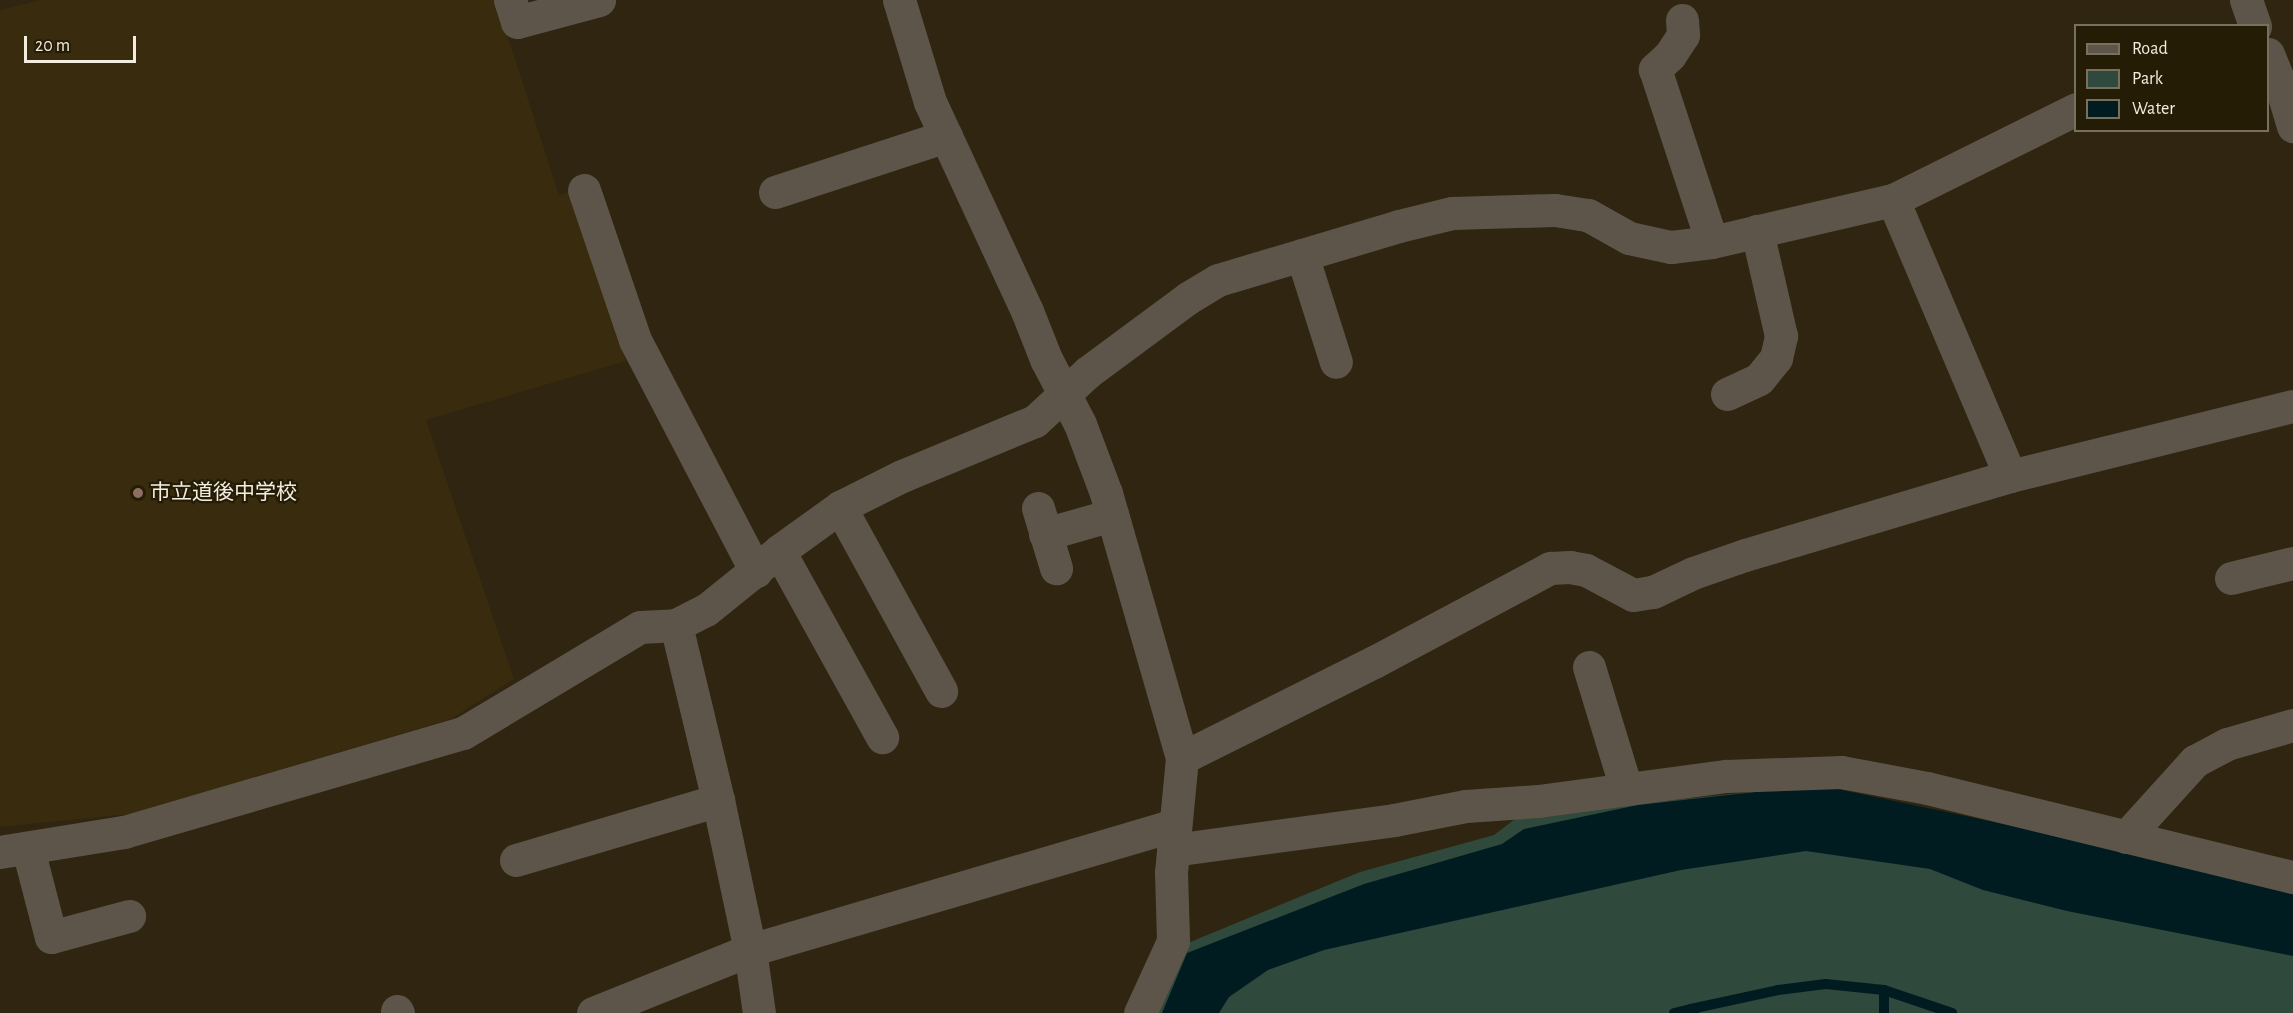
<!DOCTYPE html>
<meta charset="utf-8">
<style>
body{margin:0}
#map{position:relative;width:2293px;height:1013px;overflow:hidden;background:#2f2510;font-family:"Alegreya Sans","Noto Sans JP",sans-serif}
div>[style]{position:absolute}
.built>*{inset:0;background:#382b0e}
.green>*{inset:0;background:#2f493c}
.water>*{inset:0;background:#001c21}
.stream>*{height:10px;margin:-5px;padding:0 5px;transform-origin:5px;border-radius:5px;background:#001c21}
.minor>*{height:33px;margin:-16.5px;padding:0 16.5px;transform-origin:16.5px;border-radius:16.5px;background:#5d5549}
.dots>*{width:16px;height:16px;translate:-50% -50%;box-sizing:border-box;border:3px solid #251c06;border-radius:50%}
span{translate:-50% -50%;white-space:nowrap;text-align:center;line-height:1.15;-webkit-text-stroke:4.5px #251c06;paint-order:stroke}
.poi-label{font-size:21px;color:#f3ede0}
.left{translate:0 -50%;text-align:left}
.legend{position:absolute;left:2074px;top:24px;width:195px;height:108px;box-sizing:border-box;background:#251c06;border:2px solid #77705d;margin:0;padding:8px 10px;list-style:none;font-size:18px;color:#f3ede0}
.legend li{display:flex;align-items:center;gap:12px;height:30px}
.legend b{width:30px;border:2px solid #77705d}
.scale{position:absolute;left:24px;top:36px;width:112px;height:27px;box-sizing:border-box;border:3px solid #f3ede0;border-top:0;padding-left:8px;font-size:18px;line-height:21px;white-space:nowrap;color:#f3ede0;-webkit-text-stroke:4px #251c06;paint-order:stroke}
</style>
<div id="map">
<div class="built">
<i style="clip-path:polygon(40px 0,496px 0,559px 195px,578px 189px,626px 361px,426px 420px,514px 679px,451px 719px,130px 814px,0 827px,0 10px)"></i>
</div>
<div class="green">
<i style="clip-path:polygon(1818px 785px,2293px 891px,2293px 1013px,1149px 1013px,1183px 945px,1360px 872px,1494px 835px,1519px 816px)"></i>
</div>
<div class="water">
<i style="clip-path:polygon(1818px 785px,2113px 847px,2293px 891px,2293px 956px,2067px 911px,1983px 890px,1930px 869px,1806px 851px,1681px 870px,1324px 950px,1268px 970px,1229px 997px,1219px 1013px,1162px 1013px,1187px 953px,1364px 884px,1502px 844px,1524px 829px,1638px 805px)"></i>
</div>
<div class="stream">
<i style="left:1674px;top:1013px;width:17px;rotate:-13deg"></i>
<i style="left:1694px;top:1013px;width:5px;rotate:-127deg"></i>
<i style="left:1691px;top:1009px;width:89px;rotate:-12.3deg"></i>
<i style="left:1778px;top:990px;width:48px;rotate:-7.1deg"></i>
<i style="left:1826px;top:984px;width:58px;rotate:5.9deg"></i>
<i style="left:1884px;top:1013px;width:23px;rotate:-90deg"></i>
<i style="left:1884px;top:990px;width:72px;rotate:18.7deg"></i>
</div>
<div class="minor">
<i style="left:510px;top:0;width:23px;rotate:72deg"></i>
<i style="left:517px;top:22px;width:85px;rotate:-15deg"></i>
<i style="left:899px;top:0;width:107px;rotate:73.1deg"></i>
<i style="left:930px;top:102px;width:230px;rotate:65.1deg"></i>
<i style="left:1027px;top:311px;width:52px;rotate:68.4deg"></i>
<i style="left:1046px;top:359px;width:73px;rotate:62.4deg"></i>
<i style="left:1080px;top:424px;width:74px;rotate:69.4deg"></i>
<i style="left:1106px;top:493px;width:276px;rotate:74deg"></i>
<i style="left:1182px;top:758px;width:115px;rotate:95.5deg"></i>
<i style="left:1171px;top:872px;width:69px;rotate:88.3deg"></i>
<i style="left:1173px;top:941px;width:79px;rotate:114.6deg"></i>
<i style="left:2246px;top:0;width:28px;rotate:71deg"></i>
<i style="left:1682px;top:20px;width:15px;rotate:86deg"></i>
<i style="left:1683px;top:35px;width:24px;rotate:123deg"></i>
<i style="left:1670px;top:55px;width:21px;rotate:137deg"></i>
<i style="left:1655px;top:69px;width:182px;rotate:71.8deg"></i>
<i style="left:2268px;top:54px;width:35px;rotate:68deg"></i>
<i style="left:2281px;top:86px;width:42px;rotate:73.3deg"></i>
<i style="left:584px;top:190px;width:158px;rotate:71.2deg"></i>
<i style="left:635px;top:340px;width:261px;rotate:62.4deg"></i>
<i style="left:775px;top:192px;width:180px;rotate:-18.1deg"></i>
<i style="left:1893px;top:200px;width:300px;rotate:67deg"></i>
<i style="left:1302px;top:255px;width:112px;rotate:72.4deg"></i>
<i style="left:1727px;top:394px;width:35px;rotate:-25deg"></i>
<i style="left:1759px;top:379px;width:27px;rotate:-51deg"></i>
<i style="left:1776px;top:358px;width:23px;rotate:-77deg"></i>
<i style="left:1781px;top:336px;width:108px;rotate:-102.9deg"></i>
<i style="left:840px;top:507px;width:210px;rotate:61.2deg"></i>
<i style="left:1038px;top:508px;width:63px;rotate:73.3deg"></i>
<i style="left:1045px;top:534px;width:70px;rotate:-15.8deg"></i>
<i style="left:779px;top:551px;width:213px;rotate:61deg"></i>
<i style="left:2231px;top:578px;width:64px;rotate:-13.6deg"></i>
<i style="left:676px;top:625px;width:180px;rotate:76.5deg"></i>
<i style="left:718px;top:800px;width:153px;rotate:78deg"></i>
<i style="left:750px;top:950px;width:64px;rotate:81.9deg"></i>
<i style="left:1589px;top:667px;width:127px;rotate:73deg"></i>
<i style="left:1182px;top:758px;width:215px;rotate:-26.6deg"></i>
<i style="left:1374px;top:662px;width:200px;rotate:-28.1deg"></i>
<i style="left:1550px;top:568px;width:20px;rotate:-3deg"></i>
<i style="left:1570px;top:567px;width:16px;rotate:11deg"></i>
<i style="left:1586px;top:570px;width:53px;rotate:28deg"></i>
<i style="left:1633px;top:595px;width:20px;rotate:-9deg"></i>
<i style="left:1653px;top:592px;width:44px;rotate:-25.4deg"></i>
<i style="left:1693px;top:573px;width:55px;rotate:-19.1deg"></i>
<i style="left:1745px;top:555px;width:277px;rotate:-16.6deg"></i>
<i style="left:2010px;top:476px;width:292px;rotate:-13.9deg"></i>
<i style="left:2126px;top:837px;width:103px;rotate:-47.8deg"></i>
<i style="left:2195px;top:761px;width:36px;rotate:-28deg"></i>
<i style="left:2227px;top:744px;width:69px;rotate:-16.1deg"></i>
<i style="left:28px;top:849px;width:91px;rotate:75.4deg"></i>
<i style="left:51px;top:937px;width:81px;rotate:-15.1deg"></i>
<i style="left:1173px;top:850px;width:223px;rotate:-7.7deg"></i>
<i style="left:1394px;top:820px;width:73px;rotate:-11deg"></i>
<i style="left:1466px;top:806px;width:72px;rotate:-4deg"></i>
<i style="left:1538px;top:801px;width:190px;rotate:-7.6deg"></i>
<i style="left:1726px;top:776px;width:115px;rotate:-2deg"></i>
<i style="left:1841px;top:772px;width:87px;rotate:10.5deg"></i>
<i style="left:1927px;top:788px;width:377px;rotate:13.7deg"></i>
<i style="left:0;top:852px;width:126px;rotate:-9.2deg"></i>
<i style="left:124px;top:832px;width:353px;rotate:-16.3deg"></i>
<i style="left:463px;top:733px;width:206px;rotate:-30.9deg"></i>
<i style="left:640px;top:627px;width:36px;rotate:-3deg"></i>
<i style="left:676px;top:625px;width:34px;rotate:-27deg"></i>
<i style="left:706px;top:610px;width:94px;rotate:-38.9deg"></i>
<i style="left:779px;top:551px;width:75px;rotate:-35.8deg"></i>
<i style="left:840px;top:507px;width:69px;rotate:-26.6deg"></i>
<i style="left:902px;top:476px;width:144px;rotate:-22.5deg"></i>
<i style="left:1035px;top:421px;width:72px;rotate:-42.8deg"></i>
<i style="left:1088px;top:372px;width:124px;rotate:-36.5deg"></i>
<i style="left:1188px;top:298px;width:35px;rotate:-31deg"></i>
<i style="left:1218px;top:280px;width:189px;rotate:-16.6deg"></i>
<i style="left:1399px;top:226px;width:55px;rotate:-13.8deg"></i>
<i style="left:1452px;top:213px;width:103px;rotate:-1.7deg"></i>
<i style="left:1555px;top:210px;width:33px;rotate:9deg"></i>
<i style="left:1588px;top:215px;width:47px;rotate:29.3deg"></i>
<i style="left:1629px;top:238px;width:43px;rotate:12.1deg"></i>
<i style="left:1671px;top:247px;width:41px;rotate:-7deg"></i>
<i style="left:1712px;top:242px;width:186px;rotate:-13.1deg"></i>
<i style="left:1893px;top:200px;width:204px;rotate:-26.4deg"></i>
<i style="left:516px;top:860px;width:211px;rotate:-16.5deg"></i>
<i style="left:397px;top:1011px;width:2px;rotate:63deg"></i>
<i style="left:593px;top:1013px;width:169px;rotate:-21.9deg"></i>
<i style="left:750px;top:950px;width:443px;rotate:-16.4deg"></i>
</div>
<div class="dots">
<i style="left:138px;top:493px;background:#8d6e63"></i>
</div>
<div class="poi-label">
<span class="left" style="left:150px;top:493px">市立道後中学校</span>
</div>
<ul class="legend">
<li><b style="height:8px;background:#5d5549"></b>Road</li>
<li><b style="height:16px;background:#2f493c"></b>Park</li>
<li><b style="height:16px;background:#001c21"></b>Water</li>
</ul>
<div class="scale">20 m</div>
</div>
